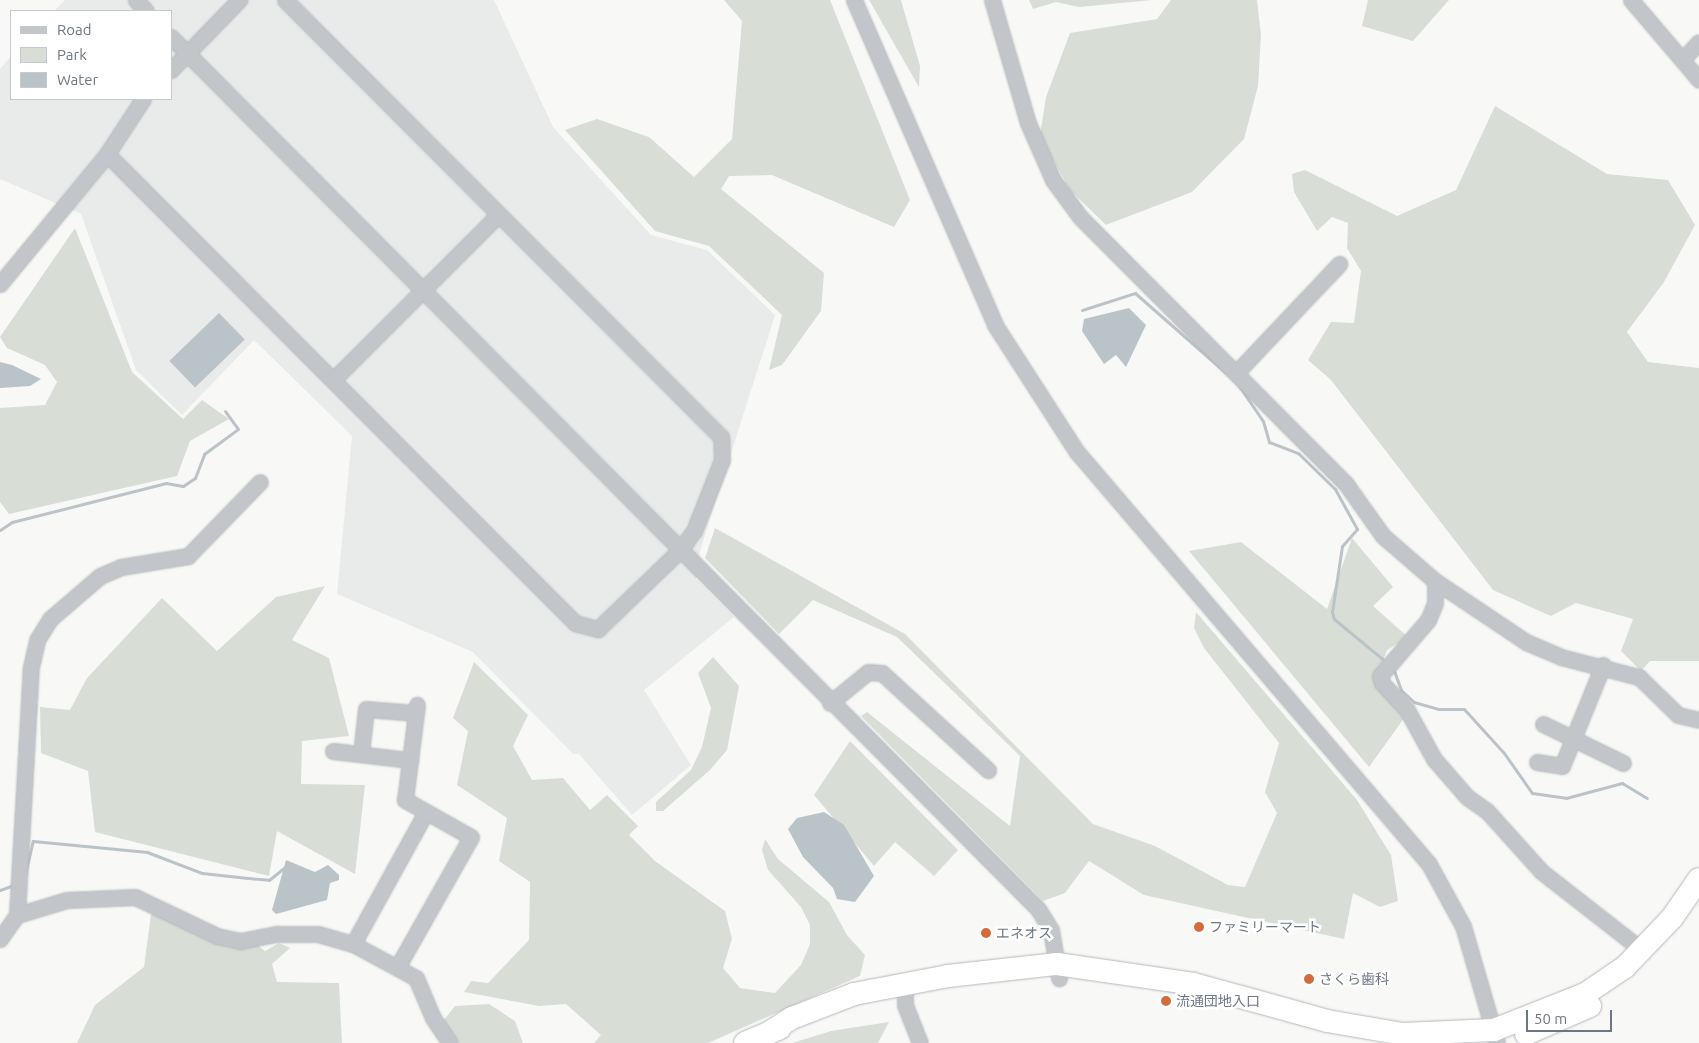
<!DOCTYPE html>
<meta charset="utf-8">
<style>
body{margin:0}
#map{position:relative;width:1699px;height:1043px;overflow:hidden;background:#f8f9f6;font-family:Ubuntu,"Noto Sans JP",sans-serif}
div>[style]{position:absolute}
.built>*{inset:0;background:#e9eaea}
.green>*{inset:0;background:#d8ddd6}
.water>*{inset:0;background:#bac3c8;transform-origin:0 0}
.stream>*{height:3px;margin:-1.5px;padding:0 1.5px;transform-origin:1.5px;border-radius:1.5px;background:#bac3c8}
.roads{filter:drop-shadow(0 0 1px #b4b7ba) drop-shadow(0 0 1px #b4b7ba)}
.minor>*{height:15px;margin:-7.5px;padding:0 7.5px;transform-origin:7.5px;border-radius:7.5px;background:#c2c5c9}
.highway>*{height:22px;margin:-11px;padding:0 11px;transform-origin:11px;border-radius:11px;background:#fff}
.dots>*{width:14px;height:14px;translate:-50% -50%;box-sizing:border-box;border:2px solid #fff;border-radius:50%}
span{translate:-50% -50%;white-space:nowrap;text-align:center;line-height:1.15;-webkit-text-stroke:5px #fff;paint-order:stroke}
.poi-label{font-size:14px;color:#6b7784}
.left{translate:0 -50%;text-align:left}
.legend{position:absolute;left:10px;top:10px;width:162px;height:90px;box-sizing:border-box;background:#fff;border:1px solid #c4c9ce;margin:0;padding:6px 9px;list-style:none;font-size:15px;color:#6b7784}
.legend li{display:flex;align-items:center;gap:10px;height:25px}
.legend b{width:25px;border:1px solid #c4c9ce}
.scale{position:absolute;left:1526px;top:1010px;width:86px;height:22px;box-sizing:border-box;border:2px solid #6b7784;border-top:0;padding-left:6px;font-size:15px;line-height:18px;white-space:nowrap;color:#6b7784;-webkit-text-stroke:4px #fff;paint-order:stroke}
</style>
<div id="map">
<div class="built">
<i style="clip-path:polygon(65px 0,494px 0,553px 127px,651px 235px,707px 250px,775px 315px,700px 551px,696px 579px,734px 617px,644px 690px,691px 765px,632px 815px,579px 754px,573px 754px,473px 652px,337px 594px,352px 436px,254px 340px,182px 415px,136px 370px,81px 214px,0 179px,0 69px,11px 56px,11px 99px,171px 99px,171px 11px,54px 11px)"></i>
</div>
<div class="green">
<i style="clip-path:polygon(724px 0,830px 0,910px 200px,894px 227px,772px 175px,729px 176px,721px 189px,824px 273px,821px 311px,782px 365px,769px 370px,782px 315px,709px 246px,655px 231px,565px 130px,597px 119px,649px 137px,694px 177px,732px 139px,742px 21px)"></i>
<i style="clip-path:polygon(869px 0,901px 0,920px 66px,919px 87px)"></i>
<i style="clip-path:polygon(1029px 0,1152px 0,1079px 7px,1056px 2px,1033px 9px)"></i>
<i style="clip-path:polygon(1171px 0,1257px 0,1261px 35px,1258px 86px,1244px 139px,1192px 192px,1106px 225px,1070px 190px,1040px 135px,1046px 97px,1070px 33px,1157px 19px)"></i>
<i style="clip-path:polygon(1368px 0,1449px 0,1413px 41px,1362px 26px)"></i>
<i style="clip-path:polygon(1495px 106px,1607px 174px,1668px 180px,1695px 225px,1664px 282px,1627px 332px,1648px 362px,1699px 368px,1699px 661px,1650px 661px,1641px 671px,1621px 651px,1633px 619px,1576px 603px,1551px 616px,1493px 590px,1331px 380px,1308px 360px,1331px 322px,1354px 323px,1361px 271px,1347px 248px,1348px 223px,1332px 217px,1317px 231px,1294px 192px,1292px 174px,1305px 170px,1397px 216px,1456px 190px)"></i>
<i style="clip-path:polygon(75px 228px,132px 372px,183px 419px,202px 400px,229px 419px,190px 441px,177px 476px,9px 514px,0 502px,0 408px,45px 405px,57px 382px,45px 365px,7px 348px,0 337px)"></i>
<i style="clip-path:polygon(715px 528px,905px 634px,1093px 824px,1155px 846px,1228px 885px,1245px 887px,1277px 813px,1265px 792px,1279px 743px,1204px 648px,1194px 628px,1196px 612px,1357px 800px,1391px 855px,1398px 901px,1380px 907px,1353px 893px,1344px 939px,1144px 895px,1089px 861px,1065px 893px,1043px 901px,861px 716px,867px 712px,1010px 826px,1020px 756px,897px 637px,813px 600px,779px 634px,705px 558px)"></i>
<i style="clip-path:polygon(1352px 538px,1393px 587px,1373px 606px,1408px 637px,1387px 650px,1375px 681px,1407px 714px,1369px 767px,1189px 551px,1241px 542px,1327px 609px)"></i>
<i style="clip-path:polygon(325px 586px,292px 640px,329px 658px,349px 736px,302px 741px,301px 784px,365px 785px,355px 874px,277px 831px,269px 876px,95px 832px,88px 771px,41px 753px,40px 707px,70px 710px,87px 678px,162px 598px,217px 651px,276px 597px)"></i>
<i style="clip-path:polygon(713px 657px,739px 686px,727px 750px,710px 770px,663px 811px,656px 811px,656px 802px,691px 770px,702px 747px,711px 708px,698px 673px)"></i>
<i style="clip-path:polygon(474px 662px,528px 715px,513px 746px,532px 780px,563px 778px,590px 810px,607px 795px,638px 826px,629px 835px,655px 861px,725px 911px,732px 939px,723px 968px,740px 988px,775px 993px,801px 965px,810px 944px,810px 925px,801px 907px,768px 870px,762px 850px,765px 839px,778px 859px,829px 902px,847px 935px,865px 955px,860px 976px,708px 1043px,594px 1043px,601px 1035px,566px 1004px,539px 1006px,464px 992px,471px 981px,488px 983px,529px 940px,530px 882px,499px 861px,507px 818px,457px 785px,468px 731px,453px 718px)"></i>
<i style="clip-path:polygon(850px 741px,958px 850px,934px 876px,895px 842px,874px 866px,814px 795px)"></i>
<i style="clip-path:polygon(151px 914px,256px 944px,265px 951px,279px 943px,290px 948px,272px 964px,277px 982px,339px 983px,342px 1043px,77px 1043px,95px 1005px,144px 967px)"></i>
<i style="clip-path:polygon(489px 1004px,515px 1021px,523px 1043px,459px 1043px,443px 1021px,455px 1006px)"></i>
<i style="clip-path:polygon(889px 1022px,878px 1043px,792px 1043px,831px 1031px)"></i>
</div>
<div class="water">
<i style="clip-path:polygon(1129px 308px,1146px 325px,1126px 367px,1116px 355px,1104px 364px,1082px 331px,1084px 319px)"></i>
<i style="left:219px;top:313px;width:37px;height:69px;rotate:46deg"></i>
<i style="clip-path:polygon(0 362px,12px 365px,41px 379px,30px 386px,0 388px)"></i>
<i style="clip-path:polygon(824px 812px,844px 825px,874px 876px,855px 902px,837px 899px,833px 888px,803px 857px,788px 829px,797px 818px)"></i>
<i style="clip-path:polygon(286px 860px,315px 872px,328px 865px,339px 875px,339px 880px,330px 883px,327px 900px,276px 914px,272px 910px)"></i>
</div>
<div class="stream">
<i style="left:1082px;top:310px;width:56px;rotate:-17.8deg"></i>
<i style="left:1135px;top:293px;width:121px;rotate:41.3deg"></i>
<i style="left:1239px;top:386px;width:42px;rotate:55.6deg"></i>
<i style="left:1263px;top:421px;width:22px;rotate:74deg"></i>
<i style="left:1269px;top:442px;width:31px;rotate:21deg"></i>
<i style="left:1298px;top:453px;width:52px;rotate:44.2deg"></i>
<i style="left:1335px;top:489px;width:46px;rotate:61.2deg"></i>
<i style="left:1357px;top:529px;width:23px;rotate:131deg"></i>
<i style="left:1342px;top:546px;width:67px;rotate:98.6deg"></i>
<i style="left:1332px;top:612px;width:7px;rotate:74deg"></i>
<i style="left:1334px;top:619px;width:67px;rotate:39.6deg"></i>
<i style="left:0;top:530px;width:14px;rotate:-34deg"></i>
<i style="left:12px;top:522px;width:159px;rotate:-14.2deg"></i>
<i style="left:166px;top:483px;width:17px;rotate:10deg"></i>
<i style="left:183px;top:486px;width:14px;rotate:-34deg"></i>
<i style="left:195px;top:478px;width:26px;rotate:-69deg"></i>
<i style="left:204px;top:454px;width:42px;rotate:-36.3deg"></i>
<i style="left:238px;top:429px;width:22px;rotate:-126deg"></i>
<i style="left:1393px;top:668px;width:23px;rotate:70deg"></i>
<i style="left:1401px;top:690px;width:18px;rotate:43deg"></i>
<i style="left:1414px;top:702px;width:25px;rotate:16deg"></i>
<i style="left:1438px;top:709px;width:26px"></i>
<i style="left:1464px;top:709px;width:59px;rotate:47.7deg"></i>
<i style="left:1504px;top:753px;width:49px;rotate:55deg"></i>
<i style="left:1532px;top:793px;width:34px;rotate:8deg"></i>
<i style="left:1566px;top:798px;width:58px;rotate:-15deg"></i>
<i style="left:1622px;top:783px;width:29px;rotate:31deg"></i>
<i style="left:24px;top:879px;width:39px;rotate:-77deg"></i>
<i style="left:33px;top:841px;width:115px;rotate:5.5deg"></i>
<i style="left:147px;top:852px;width:59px;rotate:20.9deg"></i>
<i style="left:202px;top:873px;width:46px;rotate:6.2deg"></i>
<i style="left:248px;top:878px;width:21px;rotate:5deg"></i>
<i style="left:269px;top:880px;width:21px;rotate:-39deg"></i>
<i style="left:0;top:890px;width:15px;rotate:-20deg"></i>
</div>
<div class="roads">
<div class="minor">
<i style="left:136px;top:0;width:15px;rotate:48deg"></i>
<i style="left:854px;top:0;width:354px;rotate:66.5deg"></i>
<i style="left:995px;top:325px;width:151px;rotate:57.2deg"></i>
<i style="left:1077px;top:452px;width:542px;rotate:49.49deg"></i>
<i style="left:1429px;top:864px;width:71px;rotate:61.3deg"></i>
<i style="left:1463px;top:926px;width:122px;rotate:73.8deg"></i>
<i style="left:992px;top:0;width:128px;rotate:73.7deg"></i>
<i style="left:1028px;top:123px;width:62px;rotate:66.3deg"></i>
<i style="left:1053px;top:180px;width:46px;rotate:53.9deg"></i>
<i style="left:1080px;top:217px;width:377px;rotate:45.1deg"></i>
<i style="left:1346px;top:484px;width:64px;rotate:54.6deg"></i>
<i style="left:1383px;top:536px;width:69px;rotate:40.9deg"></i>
<i style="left:1435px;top:581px;width:110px;rotate:33.8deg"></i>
<i style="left:1526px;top:642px;width:38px;rotate:23deg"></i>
<i style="left:1561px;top:657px;width:81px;rotate:14.4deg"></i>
<i style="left:1639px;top:677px;width:54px;rotate:44.3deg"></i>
<i style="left:1678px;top:715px;width:22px;rotate:13deg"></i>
<i style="left:1631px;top:0;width:105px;rotate:49.6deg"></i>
<i style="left:171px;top:37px;width:1230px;rotate:45.16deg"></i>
<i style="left:1038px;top:909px;width:25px;rotate:58deg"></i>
<i style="left:1051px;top:930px;width:49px;rotate:80.5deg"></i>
<i style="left:1683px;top:59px;width:23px;rotate:-47deg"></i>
<i style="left:171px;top:70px;width:98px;rotate:-45.8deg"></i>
<i style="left:143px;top:99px;width:66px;rotate:123.2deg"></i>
<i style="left:107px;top:154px;width:663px;rotate:45.06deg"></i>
<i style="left:575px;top:623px;width:24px;rotate:15deg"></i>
<i style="left:598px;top:629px;width:114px;rotate:-43.9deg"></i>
<i style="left:680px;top:550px;width:24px;rotate:-54deg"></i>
<i style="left:694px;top:531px;width:76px;rotate:-68.5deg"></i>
<i style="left:722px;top:460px;width:23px;rotate:-92deg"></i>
<i style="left:721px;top:437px;width:617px;rotate:-134.93deg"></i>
<i style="left:0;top:284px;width:168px;rotate:-50.5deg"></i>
<i style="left:1237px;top:372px;width:149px;rotate:-46.6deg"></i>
<i style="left:333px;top:380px;width:233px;rotate:-45deg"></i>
<i style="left:1435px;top:581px;width:22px;rotate:90deg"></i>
<i style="left:1435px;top:603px;width:18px;rotate:112deg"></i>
<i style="left:1428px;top:620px;width:74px;rotate:130.6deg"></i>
<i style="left:1380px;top:676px;width:7px;rotate:74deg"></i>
<i style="left:1382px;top:683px;width:37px;rotate:47deg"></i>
<i style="left:1407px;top:710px;width:56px;rotate:61.1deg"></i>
<i style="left:1434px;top:759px;width:50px;rotate:49deg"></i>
<i style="left:1467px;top:797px;width:24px;rotate:35deg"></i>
<i style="left:1487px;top:811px;width:82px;rotate:48deg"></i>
<i style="left:1542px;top:872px;width:128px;rotate:38deg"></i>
<i style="left:830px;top:703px;width:49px;rotate:-39.2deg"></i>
<i style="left:868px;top:672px;width:14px;rotate:4deg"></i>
<i style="left:882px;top:673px;width:144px;rotate:42.5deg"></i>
<i style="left:1543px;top:724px;width:89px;rotate:26deg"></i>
<i style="left:333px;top:751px;width:78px;rotate:6.7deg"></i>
<i style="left:361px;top:754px;width:45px;rotate:-83.7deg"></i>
<i style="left:366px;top:709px;width:50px;rotate:4.6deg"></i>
<i style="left:1537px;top:762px;width:25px;rotate:9deg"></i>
<i style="left:1562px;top:766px;width:109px;rotate:-67.9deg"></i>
<i style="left:17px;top:915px;width:248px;rotate:-86.8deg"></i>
<i style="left:31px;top:667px;width:28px;rotate:-77deg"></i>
<i style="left:37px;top:640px;width:25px;rotate:-58deg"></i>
<i style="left:50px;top:619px;width:66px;rotate:-40.7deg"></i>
<i style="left:100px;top:576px;width:23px;rotate:-23deg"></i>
<i style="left:121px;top:567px;width:68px;rotate:-9.3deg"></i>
<i style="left:188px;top:556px;width:103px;rotate:-45.8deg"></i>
<i style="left:0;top:939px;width:29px;rotate:-55deg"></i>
<i style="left:17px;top:915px;width:52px;rotate:-16.7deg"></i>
<i style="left:67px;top:900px;width:68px;rotate:-2.5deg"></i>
<i style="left:135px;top:897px;width:91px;rotate:25.4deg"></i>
<i style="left:217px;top:936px;width:24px;rotate:12deg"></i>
<i style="left:240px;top:941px;width:38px;rotate:-11deg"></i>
<i style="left:277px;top:934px;width:41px"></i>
<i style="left:318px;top:934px;width:36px;rotate:16deg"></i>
<i style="left:353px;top:944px;width:72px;rotate:28.4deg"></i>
<i style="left:416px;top:978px;width:43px;rotate:67deg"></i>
<i style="left:433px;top:1018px;width:30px;rotate:56deg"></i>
<i style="left:353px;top:944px;width:151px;rotate:-61.1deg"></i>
<i style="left:398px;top:966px;width:148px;rotate:-60.5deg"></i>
<i style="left:471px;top:837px;width:76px;rotate:-150.7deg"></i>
<i style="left:405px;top:800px;width:96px;rotate:-82.8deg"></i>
<i style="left:905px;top:993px;width:12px;rotate:90deg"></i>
<i style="left:905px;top:1005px;width:41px;rotate:68.5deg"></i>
</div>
<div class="highway">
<i style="left:767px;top:1034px;width:30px;rotate:-33deg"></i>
<i style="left:792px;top:1018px;width:66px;rotate:-21.2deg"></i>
<i style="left:854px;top:994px;width:96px;rotate:-10.8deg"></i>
<i style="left:948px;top:976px;width:110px;rotate:-6.3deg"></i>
<i style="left:1057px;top:964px;width:138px;rotate:8.3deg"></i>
<i style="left:1194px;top:984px;width:138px;rotate:15.5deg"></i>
<i style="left:1327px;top:1021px;width:77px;rotate:9.7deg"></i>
<i style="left:1403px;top:1034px;width:91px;rotate:-2.5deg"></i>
<i style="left:1494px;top:1030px;width:98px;rotate:-21.6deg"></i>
<i style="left:1585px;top:994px;width:48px;rotate:-34deg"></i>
<i style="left:1625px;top:967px;width:68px;rotate:-46.2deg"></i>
<i style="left:1672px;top:918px;width:47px;rotate:-55.3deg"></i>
<i style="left:1526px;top:1034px;width:70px;rotate:-23.6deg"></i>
<i style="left:745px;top:1043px;width:38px;rotate:-23deg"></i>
</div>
</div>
<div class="dots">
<i style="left:1199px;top:927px;background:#d36c3c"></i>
<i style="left:986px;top:933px;background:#d36c3c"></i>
<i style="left:1309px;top:979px;background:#d36c3c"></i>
<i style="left:1166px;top:1001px;background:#d36c3c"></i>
</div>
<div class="poi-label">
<span class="left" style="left:1209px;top:927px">ファミリーマート</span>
<span class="left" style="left:996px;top:933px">エネオス</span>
<span class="left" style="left:1319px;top:979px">さくら歯科</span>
<span class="left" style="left:1176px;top:1001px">流通団地入口</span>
</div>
<ul class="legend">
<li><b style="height:6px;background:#c2c5c9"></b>Road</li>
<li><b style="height:14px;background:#d8ddd6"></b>Park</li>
<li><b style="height:14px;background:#bac3c8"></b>Water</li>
</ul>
<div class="scale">50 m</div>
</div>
